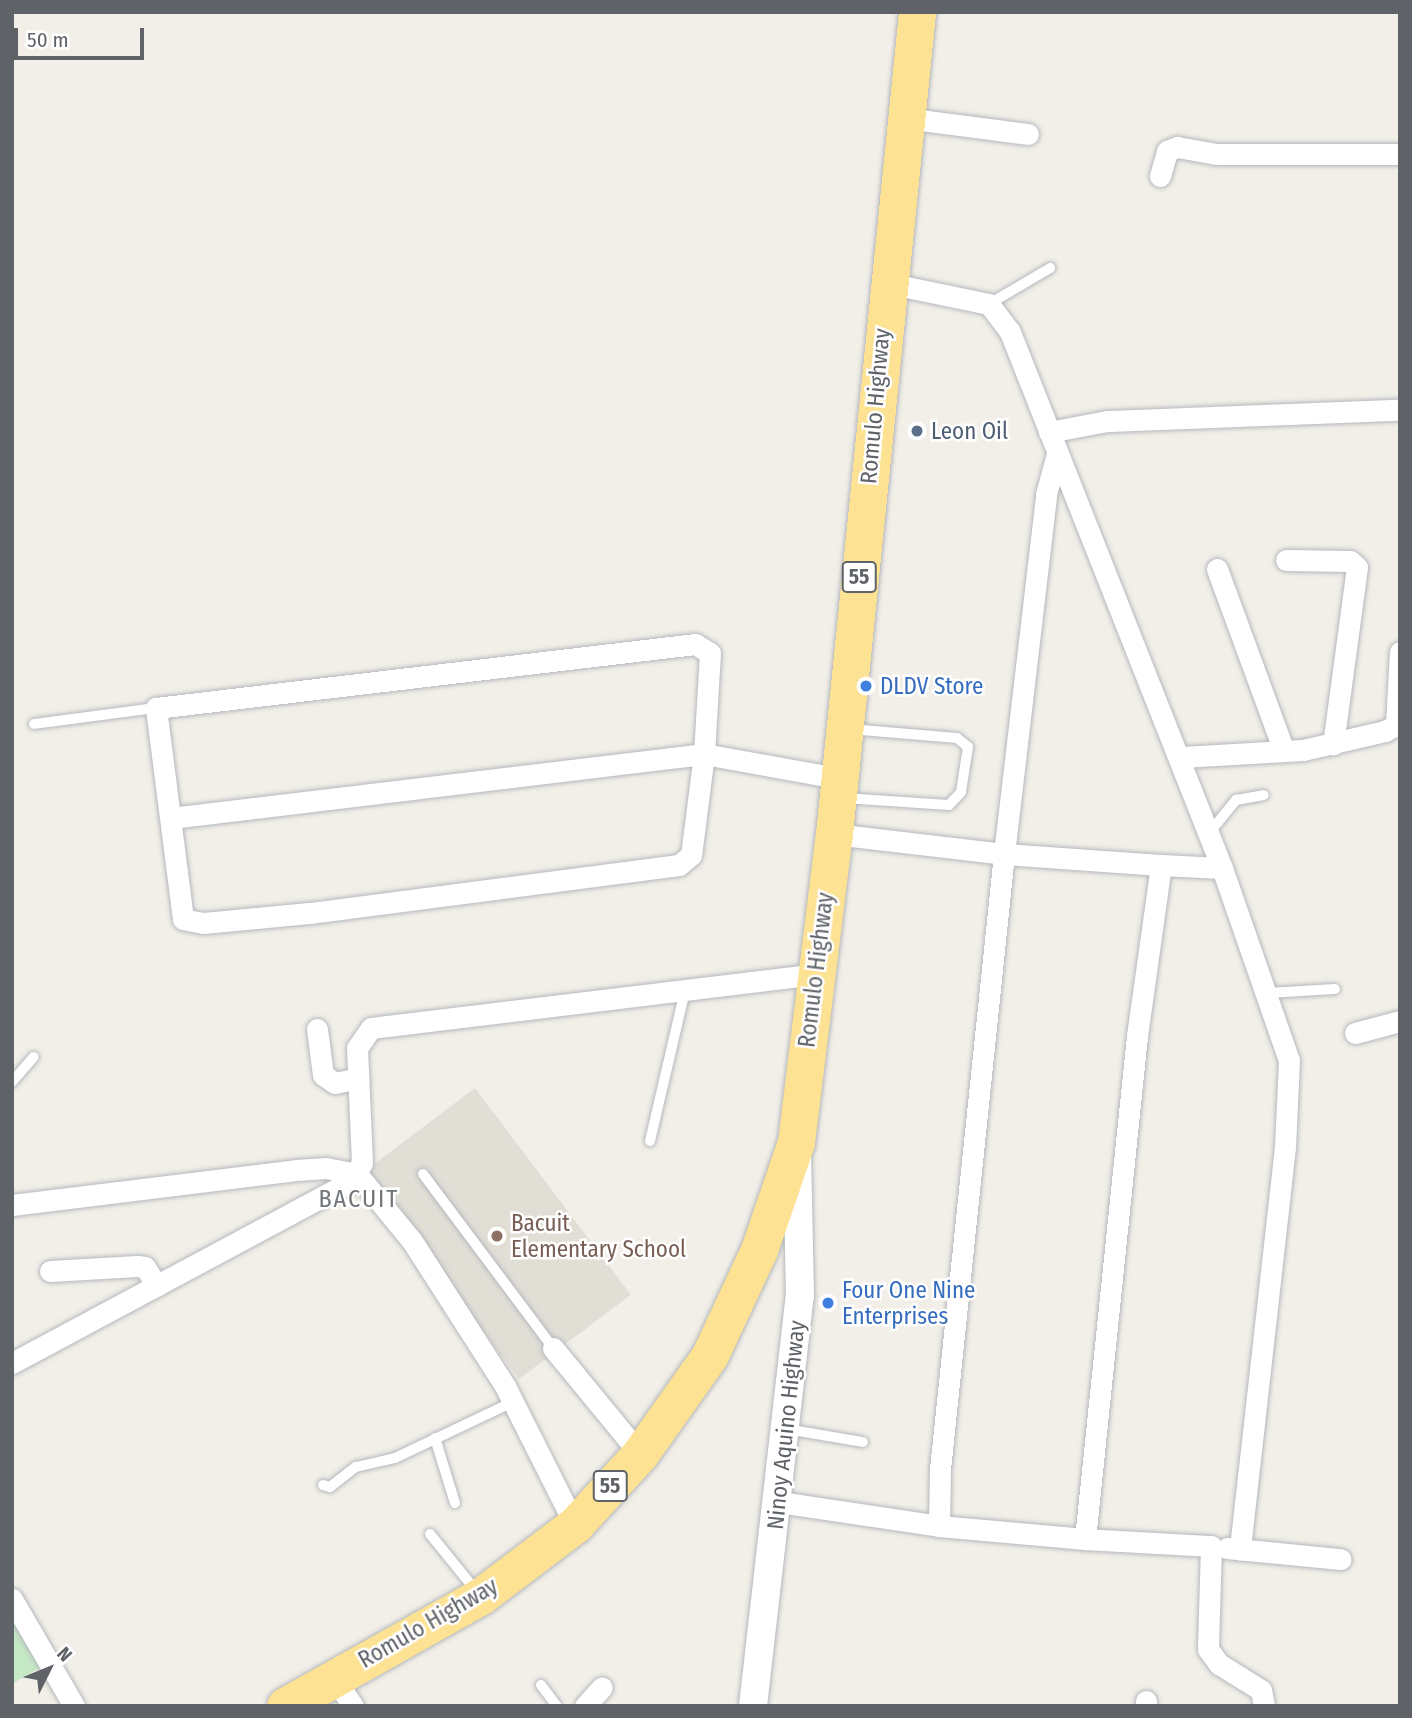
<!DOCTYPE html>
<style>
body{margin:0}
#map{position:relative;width:1412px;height:1718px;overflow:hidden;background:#f1efe8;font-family:"Fira Sans Condensed",sans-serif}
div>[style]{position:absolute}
.education>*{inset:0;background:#e1ded6;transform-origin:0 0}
.green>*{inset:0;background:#c5e8c5}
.roads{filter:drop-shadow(0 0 2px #b5b8bc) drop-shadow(0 0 2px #b5b8bc)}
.lane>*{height:10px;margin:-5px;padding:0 5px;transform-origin:5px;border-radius:5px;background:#fff}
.street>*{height:21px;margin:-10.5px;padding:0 10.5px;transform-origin:10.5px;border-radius:10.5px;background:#fff}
.secondary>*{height:28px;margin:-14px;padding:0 14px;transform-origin:14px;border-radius:14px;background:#fff}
.highway>*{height:37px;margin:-18.5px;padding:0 18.5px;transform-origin:18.5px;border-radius:18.5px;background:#fde293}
.dots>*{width:19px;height:19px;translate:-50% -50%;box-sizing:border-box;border:4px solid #fff;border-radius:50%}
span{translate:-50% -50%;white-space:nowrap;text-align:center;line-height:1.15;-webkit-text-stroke:5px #fff;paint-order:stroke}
.shield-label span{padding:2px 5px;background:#fff;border:2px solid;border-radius:5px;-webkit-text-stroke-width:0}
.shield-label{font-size:21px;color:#5f6368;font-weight:700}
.street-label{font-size:23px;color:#5f6368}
.service-label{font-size:23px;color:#4e5e75}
.left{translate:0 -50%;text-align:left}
.shop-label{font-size:23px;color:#366cbe}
.education-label{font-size:23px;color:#785e54}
.neighbourhood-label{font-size:24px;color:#70757a;letter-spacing:2px}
.frame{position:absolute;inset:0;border:14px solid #5f6368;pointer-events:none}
.north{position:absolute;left:14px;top:1634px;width:70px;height:70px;-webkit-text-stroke:5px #fff;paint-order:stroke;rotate:47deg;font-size:19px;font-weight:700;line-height:28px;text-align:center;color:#5f6368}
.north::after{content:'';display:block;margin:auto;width:24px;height:32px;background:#5f6368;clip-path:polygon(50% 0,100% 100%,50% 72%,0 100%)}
.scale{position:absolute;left:14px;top:28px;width:130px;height:32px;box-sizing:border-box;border:4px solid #5f6368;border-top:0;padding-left:9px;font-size:21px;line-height:24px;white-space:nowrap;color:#5f6368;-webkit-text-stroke:5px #fff;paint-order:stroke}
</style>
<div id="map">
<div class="education">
<i style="left:475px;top:1088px;width:259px;height:140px;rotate:53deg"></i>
</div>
<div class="green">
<i style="clip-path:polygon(12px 1615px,43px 1666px,12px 1684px)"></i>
</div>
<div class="roads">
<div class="lane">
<i style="left:989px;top:304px;width:71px;rotate:-30.5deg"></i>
<i style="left:34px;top:724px;width:123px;rotate:-7.5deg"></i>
<i style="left:844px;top:798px;width:105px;rotate:3.8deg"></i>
<i style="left:949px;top:805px;width:18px;rotate:-47deg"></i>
<i style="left:961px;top:792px;width:46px;rotate:-81.2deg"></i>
<i style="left:968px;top:747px;width:14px;rotate:-141deg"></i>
<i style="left:957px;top:738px;width:108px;rotate:-175.2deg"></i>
<i style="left:1209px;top:833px;width:43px;rotate:-50.7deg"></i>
<i style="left:1236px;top:800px;width:28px;rotate:-10deg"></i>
<i style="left:1268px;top:993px;width:67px;rotate:-3.4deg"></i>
<i style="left:12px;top:1082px;width:33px;rotate:-49deg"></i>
<i style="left:650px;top:1141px;width:154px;rotate:-76.9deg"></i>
<i style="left:423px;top:1174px;width:217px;rotate:53.2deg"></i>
<i style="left:786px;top:1429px;width:78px;rotate:9.6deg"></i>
<i style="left:435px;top:1438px;width:68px;rotate:72.9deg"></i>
<i style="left:323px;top:1485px;width:7px;rotate:16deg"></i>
<i style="left:330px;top:1487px;width:33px;rotate:-38deg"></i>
<i style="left:356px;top:1467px;width:40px;rotate:-13deg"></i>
<i style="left:395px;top:1458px;width:131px;rotate:-25.4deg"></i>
<i style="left:430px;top:1534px;width:75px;rotate:51deg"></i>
<i style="left:541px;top:1685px;width:26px;rotate:53deg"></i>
</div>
<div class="street">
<i style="left:905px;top:118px;width:124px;rotate:7.4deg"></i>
<i style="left:1160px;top:176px;width:26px;rotate:-74deg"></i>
<i style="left:1167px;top:151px;width:11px;rotate:-22deg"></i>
<i style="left:1177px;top:147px;width:39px;rotate:10deg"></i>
<i style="left:1215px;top:154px;width:185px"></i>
<i style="left:887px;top:283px;width:104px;rotate:11.6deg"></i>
<i style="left:989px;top:304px;width:35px;rotate:53deg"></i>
<i style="left:1010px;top:332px;width:576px;rotate:68.42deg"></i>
<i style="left:1222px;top:868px;width:61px;rotate:-177.2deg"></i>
<i style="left:1049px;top:432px;width:59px;rotate:-10.7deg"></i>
<i style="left:1107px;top:421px;width:293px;rotate:-2.2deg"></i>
<i style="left:1286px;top:560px;width:64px;rotate:0.9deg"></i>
<i style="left:1350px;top:561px;width:9px;rotate:41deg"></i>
<i style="left:1357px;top:567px;width:179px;rotate:97.7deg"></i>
<i style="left:1217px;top:569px;width:194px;rotate:69.8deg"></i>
<i style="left:695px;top:644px;width:17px;rotate:31deg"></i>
<i style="left:710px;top:653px;width:101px;rotate:93.4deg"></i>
<i style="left:704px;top:754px;width:102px;rotate:97.3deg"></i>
<i style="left:691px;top:855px;width:16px;rotate:140deg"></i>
<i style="left:679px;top:865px;width:373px;rotate:172.6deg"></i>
<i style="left:309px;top:913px;width:106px;rotate:174.6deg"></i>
<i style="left:203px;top:923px;width:20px;rotate:-169deg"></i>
<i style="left:183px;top:919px;width:213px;rotate:-97.3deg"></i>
<i style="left:156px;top:708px;width:543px;rotate:-6.77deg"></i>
<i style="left:1182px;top:757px;width:121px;rotate:-3.3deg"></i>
<i style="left:1303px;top:750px;width:84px;rotate:-13deg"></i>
<i style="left:1385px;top:731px;width:13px;rotate:-29deg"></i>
<i style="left:1396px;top:725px;width:73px;rotate:-86.9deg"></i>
<i style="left:171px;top:818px;width:537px;rotate:-6.85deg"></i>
<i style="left:704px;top:754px;width:136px;rotate:10.2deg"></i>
<i style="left:834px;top:834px;width:171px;rotate:6.7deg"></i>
<i style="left:1004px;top:854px;width:362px;rotate:-83.3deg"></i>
<i style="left:1046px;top:494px;width:41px;rotate:-74.6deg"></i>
<i style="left:1222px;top:868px;width:203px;rotate:70.8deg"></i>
<i style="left:1289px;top:1060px;width:87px;rotate:92.6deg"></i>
<i style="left:1285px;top:1147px;width:405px;rotate:96.4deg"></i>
<i style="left:317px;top:1029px;width:46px;rotate:82.6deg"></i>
<i style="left:323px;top:1075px;width:14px;rotate:34deg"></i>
<i style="left:335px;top:1083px;width:24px;rotate:-12deg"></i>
<i style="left:1355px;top:1033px;width:47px;rotate:-14.9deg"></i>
<i style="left:12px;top:1205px;width:286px;rotate:-7deg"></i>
<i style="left:296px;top:1170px;width:30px;rotate:-4deg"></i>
<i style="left:326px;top:1168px;width:32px;rotate:11deg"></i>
<i style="left:357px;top:1174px;width:87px;rotate:50.6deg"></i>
<i style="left:412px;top:1241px;width:172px;rotate:57.3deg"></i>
<i style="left:505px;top:1386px;width:156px;rotate:63.3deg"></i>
<i style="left:50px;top:1271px;width:87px;rotate:-3.3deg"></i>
<i style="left:137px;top:1266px;width:8px;rotate:7deg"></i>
<i style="left:145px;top:1267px;width:22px;rotate:58deg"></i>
<i style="left:553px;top:1348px;width:137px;rotate:50.6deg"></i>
<i style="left:12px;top:1363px;width:383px;rotate:-28.2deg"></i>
<i style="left:350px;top:1182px;width:22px;rotate:-58deg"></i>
<i style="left:362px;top:1163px;width:115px;rotate:-92.5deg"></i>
<i style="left:357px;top:1048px;width:24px;rotate:-55deg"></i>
<i style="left:371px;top:1028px;width:446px;rotate:-6.9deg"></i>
<i style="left:779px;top:1502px;width:162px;rotate:8.5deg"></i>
<i style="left:939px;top:1526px;width:147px;rotate:5.1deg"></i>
<i style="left:939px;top:1526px;width:57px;rotate:-89deg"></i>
<i style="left:940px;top:1469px;width:618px;rotate:-84.06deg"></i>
<i style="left:1004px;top:854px;width:157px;rotate:4deg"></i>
<i style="left:1161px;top:865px;width:173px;rotate:98deg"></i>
<i style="left:1137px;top:1036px;width:506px;rotate:95.9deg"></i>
<i style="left:1085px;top:1539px;width:126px;rotate:3.2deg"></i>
<i style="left:1211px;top:1546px;width:103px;rotate:91.7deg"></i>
<i style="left:1208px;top:1649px;width:19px;rotate:54deg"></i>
<i style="left:1219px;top:1664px;width:49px;rotate:31.8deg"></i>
<i style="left:1261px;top:1690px;width:16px;rotate:79deg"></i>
<i style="left:1227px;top:1548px;width:114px;rotate:5.6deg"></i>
<i style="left:12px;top:1599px;width:124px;rotate:59.9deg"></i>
<i style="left:334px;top:1678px;width:34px;rotate:56deg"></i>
<i style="left:585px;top:1706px;width:25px;rotate:-48deg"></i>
<i style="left:1146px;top:1706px;width:5px;rotate:-90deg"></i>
</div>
<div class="secondary">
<i style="left:753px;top:1706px;width:413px;rotate:-83.5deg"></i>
<i style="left:800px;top:1296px;width:144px;rotate:-91.2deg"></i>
</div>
<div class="highway">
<i style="left:285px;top:1706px;width:225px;rotate:-29.3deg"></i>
<i style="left:481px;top:1596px;width:118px;rotate:-37.1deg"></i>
<i style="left:575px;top:1525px;width:96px;rotate:-47.5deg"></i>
<i style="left:640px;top:1454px;width:121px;rotate:-54.7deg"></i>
<i style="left:710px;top:1355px;width:116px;rotate:-65deg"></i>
<i style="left:759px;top:1250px;width:114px;rotate:-71.1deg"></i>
<i style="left:796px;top:1142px;width:310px;rotate:-83deg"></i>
<i style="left:834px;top:834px;width:826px;rotate:-84.23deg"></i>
</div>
</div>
<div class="dots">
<i style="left:917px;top:431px;background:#5c6f8a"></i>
<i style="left:866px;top:686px;background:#3f7fe0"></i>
<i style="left:497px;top:1236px;background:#8d6e63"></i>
<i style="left:828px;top:1303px;background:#3f7fe0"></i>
</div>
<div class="shield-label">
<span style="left:859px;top:577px">55</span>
<span style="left:610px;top:1486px">55</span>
</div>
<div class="street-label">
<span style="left:875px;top:406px;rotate:-85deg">Romulo Highway</span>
<span style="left:816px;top:970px;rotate:-83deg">Romulo Highway</span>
<span style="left:786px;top:1425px;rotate:-84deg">Ninoy Aquino Highway</span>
<span style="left:428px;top:1623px;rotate:-30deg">Romulo Highway</span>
</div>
<div class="service-label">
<span class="left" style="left:931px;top:431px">Leon Oil</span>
</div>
<div class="shop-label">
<span class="left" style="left:880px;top:686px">DLDV Store</span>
<span class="left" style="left:842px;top:1303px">Four One Nine<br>Enterprises</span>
</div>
<div class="education-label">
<span class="left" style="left:511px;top:1236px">Bacuit<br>Elementary School</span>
</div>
<div class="neighbourhood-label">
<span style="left:359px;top:1200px">BACUIT</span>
</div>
<div class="frame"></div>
<div class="north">N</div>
<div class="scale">50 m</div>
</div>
